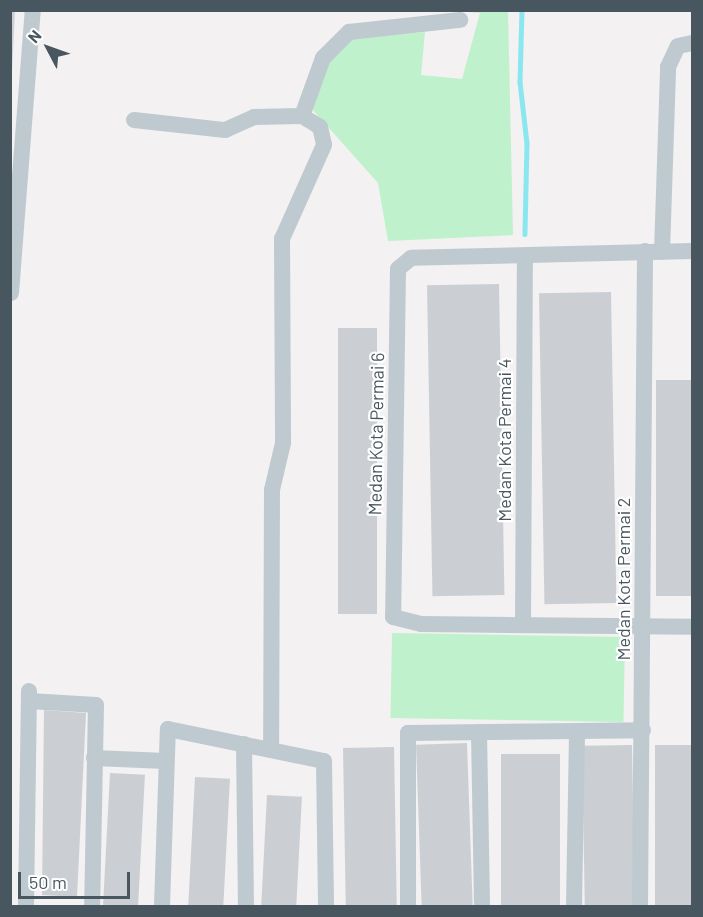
<!DOCTYPE html>
<style>
body{margin:0}
#map{position:relative;width:703px;height:917px;overflow:hidden;background:#f3f1f1;font-family:Barlow,sans-serif}
div>[style]{position:absolute}
.green>*{inset:0;background:#bff1cc;transform-origin:0 0}
.stream>*{height:4.5px;margin:-2.25px;padding:0 2.25px;transform-origin:2.25px;border-radius:2.25px;background:#8ae7f0}
.building>*{inset:0;background:#cbcfd3;transform-origin:0 0}
.minor>*{height:16px;margin:-8px;padding:0 8px;transform-origin:8px;border-radius:8px;background:#becad0}
span{translate:-50% -50%;white-space:nowrap;text-align:center;line-height:1.15;-webkit-text-stroke:4.5px #fff;paint-order:stroke}
.street-label{font-size:18px;color:#48575f}
.frame{position:absolute;inset:0;border:12px solid #48575f;pointer-events:none}
.north{position:absolute;left:18px;top:18px;width:60px;height:60px;-webkit-text-stroke:4px #fff;paint-order:stroke;rotate:311deg;font-size:16px;font-weight:700;line-height:24px;text-align:center;color:#48575f}
.north::after{content:'';display:block;margin:auto;width:21px;height:27px;background:#48575f;clip-path:polygon(50% 0,100% 100%,50% 72%,0 100%)}
.scale{position:absolute;left:18px;top:872px;width:112px;height:27px;box-sizing:border-box;border:3px solid #48575f;border-top:0;padding-left:8px;font-size:18px;line-height:21px;white-space:nowrap;color:#48575f;-webkit-text-stroke:4px #fff;paint-order:stroke}
</style>
<div id="map">
<div class="green">
<i style="clip-path:polygon(457px 11px,508px 11px,513px 235px,388px 241px,378px 183px,312px 109px,329px 62px,350px 39px,425px 32px,421px 75px,462px 79px,480px 13px)"></i>
<i style="left:392px;top:633px;width:233px;height:85px;rotate:1deg"></i>
</div>
<div class="stream">
<i style="left:522px;top:10px;width:72px;rotate:91.6deg"></i>
<i style="left:520px;top:82px;width:61px;rotate:83.5deg"></i>
<i style="left:527px;top:143px;width:91px;rotate:91.3deg"></i>
</div>
<div class="building">
<i style="clip-path:polygon(10px 10px,15px 10px,12px 71px,10px 71px)"></i>
<i style="left:499px;top:284px;width:311px;height:72px;rotate:89deg"></i>
<i style="left:611px;top:292px;width:311px;height:72px;rotate:89deg"></i>
<i style="left:338px;top:328px;width:39px;height:286px"></i>
<i style="left:692px;top:380px;width:216px;height:36px;rotate:90deg"></i>
<i style="clip-path:polygon(44px 710px,86px 713px,77px 897px,42px 895px)"></i>
<i style="left:467px;top:743px;width:163px;height:51px;rotate:88deg"></i>
<i style="left:632px;top:745px;width:161px;height:50px;rotate:89deg"></i>
<i style="left:692px;top:745px;width:161px;height:37px;rotate:90deg"></i>
<i style="left:394px;top:747px;width:159px;height:51px;rotate:89deg"></i>
<i style="left:501px;top:754px;width:59px;height:152px"></i>
<i style="left:110px;top:773px;width:35px;height:132px;rotate:3deg"></i>
<i style="left:195px;top:777px;width:35px;height:129px;rotate:3deg"></i>
<i style="left:267px;top:795px;width:35px;height:111px;rotate:3deg"></i>
</div>
<div class="minor">
<i style="left:302px;top:116px;width:62px;rotate:-70.1deg"></i>
<i style="left:323px;top:58px;width:37px;rotate:-45deg"></i>
<i style="left:349px;top:32px;width:112px;rotate:-6.2deg"></i>
<i style="left:134px;top:120px;width:92px;rotate:6.3deg"></i>
<i style="left:225px;top:130px;width:32px;rotate:-24deg"></i>
<i style="left:254px;top:117px;width:48px;rotate:-1.2deg"></i>
<i style="left:302px;top:116px;width:21px;rotate:31deg"></i>
<i style="left:320px;top:127px;width:18px;rotate:77deg"></i>
<i style="left:324px;top:145px;width:103px;rotate:114.1deg"></i>
<i style="left:282px;top:239px;width:204px;rotate:89.7deg"></i>
<i style="left:283px;top:443px;width:48px;rotate:103.2deg"></i>
<i style="left:272px;top:490px;width:260px;rotate:90.2deg"></i>
<i style="left:692px;top:251px;width:281px;rotate:178.6deg"></i>
<i style="left:411px;top:258px;width:17px;rotate:140deg"></i>
<i style="left:398px;top:269px;width:348px;rotate:90.8deg"></i>
<i style="left:393px;top:617px;width:29px;rotate:14deg"></i>
<i style="left:421px;top:624px;width:271px;rotate:0.6deg"></i>
<i style="left:662px;top:252px;width:185px;rotate:-88.1deg"></i>
<i style="left:668px;top:67px;width:23px;rotate:-65deg"></i>
<i style="left:678px;top:46px;width:14px;rotate:-12deg"></i>
<i style="left:11px;top:293px;width:284px;rotate:-85.6deg"></i>
<i style="left:523px;top:624px;width:368px;rotate:-89.7deg"></i>
<i style="left:29px;top:701px;width:67px;rotate:3.4deg"></i>
<i style="left:96px;top:705px;width:201px;rotate:91.1deg"></i>
<i style="left:479px;top:732px;width:174px;rotate:89deg"></i>
<i style="left:244px;top:744px;width:162px;rotate:89.3deg"></i>
<i style="left:94px;top:758px;width:72px;rotate:2.4deg"></i>
<i style="left:26px;top:906px;width:215px;rotate:-89.2deg"></i>
<i style="left:162px;top:906px;width:177px;rotate:-88.1deg"></i>
<i style="left:168px;top:729px;width:159px;rotate:11.6deg"></i>
<i style="left:324px;top:761px;width:145px;rotate:89.2deg"></i>
<i style="left:408px;top:906px;width:173px;rotate:-90deg"></i>
<i style="left:408px;top:733px;width:235px;rotate:-0.7deg"></i>
<i style="left:574px;top:906px;width:175px;rotate:-89deg"></i>
<i style="left:640px;top:906px;width:655px;rotate:-89.56deg"></i>
</div>
<div class="street-label">
<span style="left:376px;top:434px;rotate:-89deg">Medan Kota Permai 6</span>
<span style="left:504px;top:440px;rotate:-90deg">Medan Kota Permai 4</span>
<span style="left:623px;top:579px;rotate:-90deg">Medan Kota Permai 2</span>
</div>
<div class="frame"></div>
<div class="north">N</div>
<div class="scale">50 m</div>
</div>
